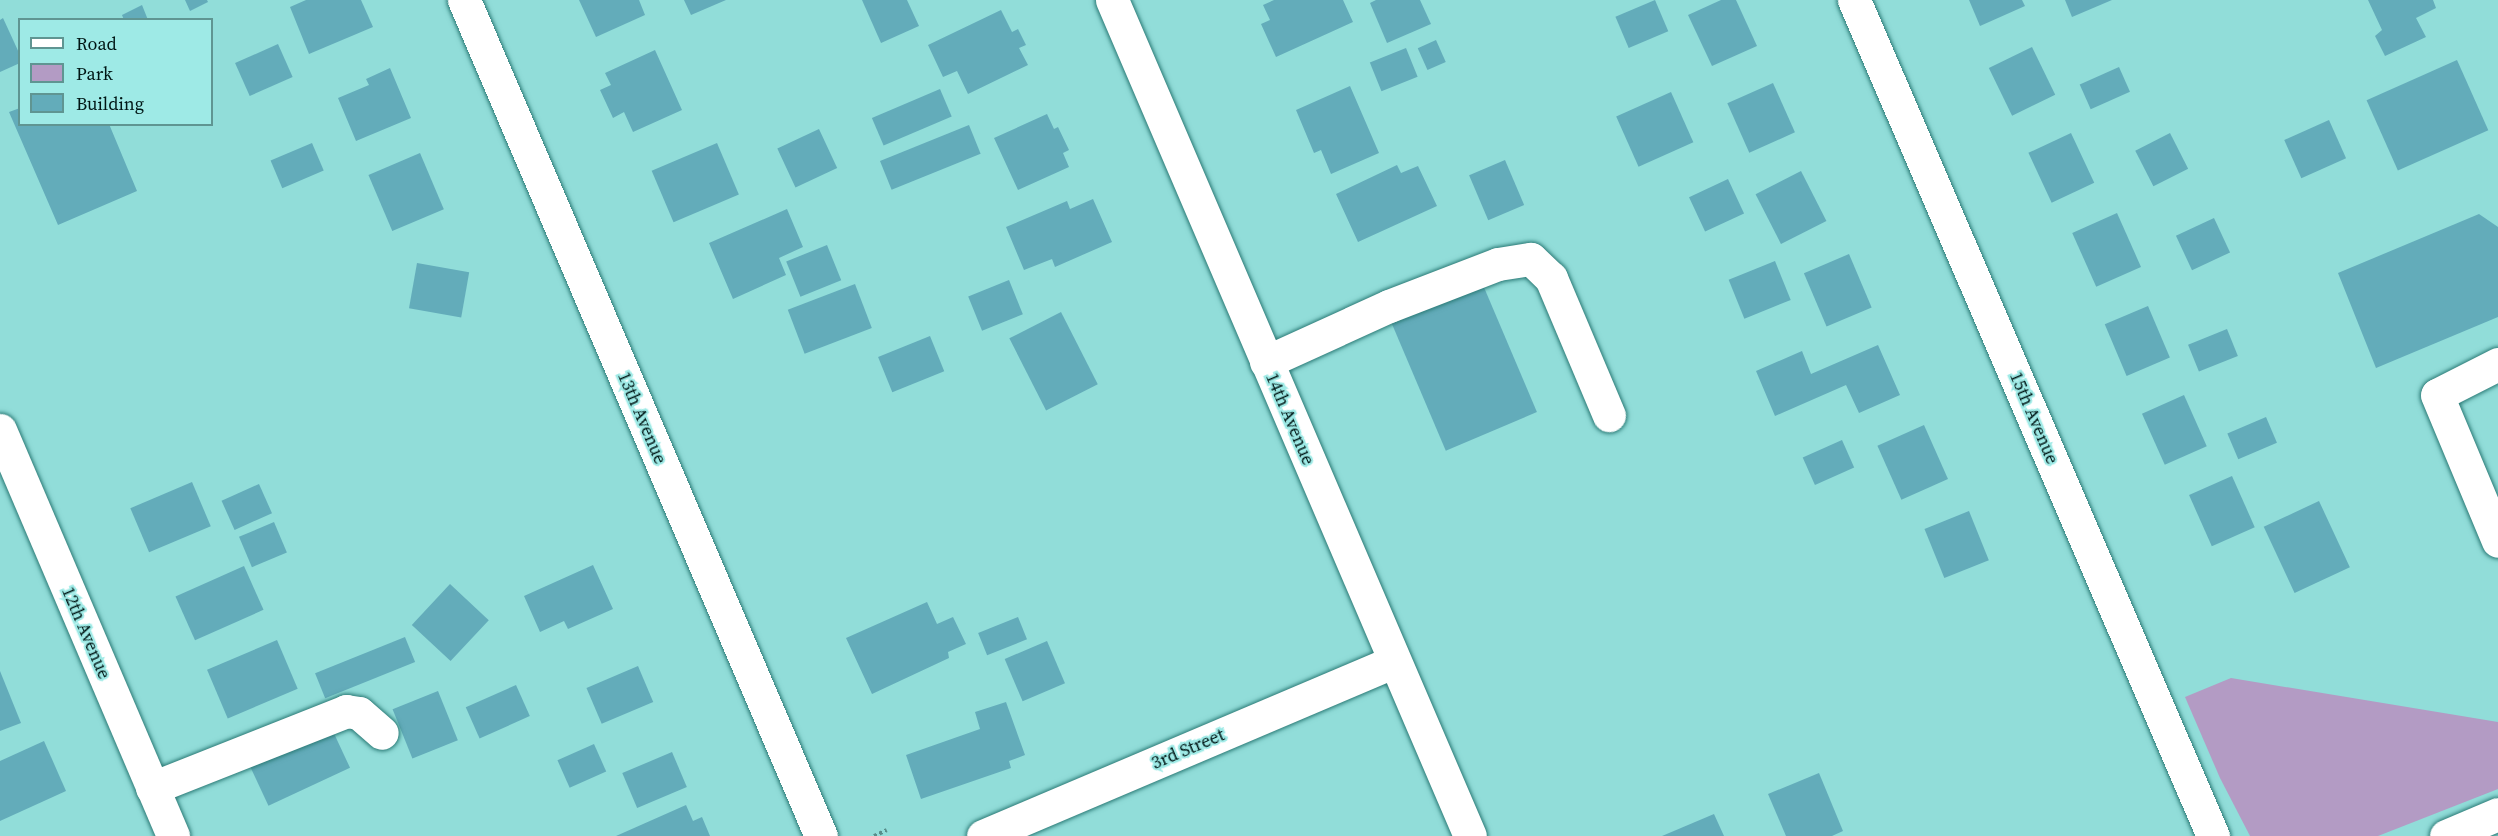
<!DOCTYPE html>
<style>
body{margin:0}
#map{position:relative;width:2498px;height:836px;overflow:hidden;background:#91ddd9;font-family:"Source Serif 4",serif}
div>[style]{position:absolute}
.green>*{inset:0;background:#b39bc4}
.building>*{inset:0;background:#63acba;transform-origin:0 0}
.path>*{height:4px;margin-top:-2px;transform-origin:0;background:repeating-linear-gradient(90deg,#578e8b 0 3px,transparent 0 6px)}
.roads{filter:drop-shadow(0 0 2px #2b7a76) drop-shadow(0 0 2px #2b7a76)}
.minor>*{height:33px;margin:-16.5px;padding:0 16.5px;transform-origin:16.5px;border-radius:16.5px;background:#fff}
.major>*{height:33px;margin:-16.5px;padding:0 16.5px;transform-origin:16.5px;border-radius:16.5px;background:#fff}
span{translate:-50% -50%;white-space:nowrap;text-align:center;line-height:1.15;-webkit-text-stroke:4.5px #9eeae6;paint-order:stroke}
.street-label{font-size:18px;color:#001615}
.legend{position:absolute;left:18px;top:18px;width:195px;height:108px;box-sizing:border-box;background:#9eeae6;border:2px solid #5f9592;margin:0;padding:8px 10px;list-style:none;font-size:18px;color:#001615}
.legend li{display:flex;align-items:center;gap:12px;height:30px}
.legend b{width:30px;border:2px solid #5f9592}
</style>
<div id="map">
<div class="green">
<i style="clip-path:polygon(2231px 678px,2498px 722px,2498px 789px,2378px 836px,2250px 836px,2220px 778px,2185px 697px)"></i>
</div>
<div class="building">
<i style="clip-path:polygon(185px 0,207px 0,208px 2px,190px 11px)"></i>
<i style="clip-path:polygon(306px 0,361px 0,373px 27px,309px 54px,290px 7px)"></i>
<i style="clip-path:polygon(579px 0,639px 0,645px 15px,596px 37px)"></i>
<i style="clip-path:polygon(684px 0,726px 0,691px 15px)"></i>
<i style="clip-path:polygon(862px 0,907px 0,919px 26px,881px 43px)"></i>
<i style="clip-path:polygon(1274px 0,1343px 0,1353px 22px,1276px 57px,1261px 24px,1270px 20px,1263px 5px)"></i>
<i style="clip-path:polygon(1376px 0,1420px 0,1431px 24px,1387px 43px,1370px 3px)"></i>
<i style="left:1655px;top:0;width:34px;height:43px;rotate:67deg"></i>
<i style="clip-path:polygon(1721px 0,1736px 0,1757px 46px,1712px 66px,1688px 15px)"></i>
<i style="clip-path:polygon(1969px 0,2022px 0,2025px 6px,1980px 26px)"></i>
<i style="clip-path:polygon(2065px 0,2112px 0,2072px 17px)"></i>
<i style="clip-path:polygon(2368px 0,2433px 0,2436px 8px,2416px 18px,2426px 37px,2385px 56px,2375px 36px,2382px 30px)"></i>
<i style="clip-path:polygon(142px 5px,148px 20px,124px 20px,122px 15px)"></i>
<i style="clip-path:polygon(1001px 10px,1012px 32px,1018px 29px,1026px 45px,1019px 48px,1028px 65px,968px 94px,957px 71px,943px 77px,928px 45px)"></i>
<i style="clip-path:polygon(3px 18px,20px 55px,20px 63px,0 72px,0 20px)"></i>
<i style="left:1436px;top:40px;width:24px;height:20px;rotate:66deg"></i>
<i style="left:278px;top:44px;width:36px;height:47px;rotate:66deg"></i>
<i style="left:2032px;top:47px;width:53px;height:48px;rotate:64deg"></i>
<i style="left:1406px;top:48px;width:31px;height:39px;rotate:68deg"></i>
<i style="clip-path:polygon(655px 50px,682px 110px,633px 132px,624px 112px,613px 118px,600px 90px,611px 85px,605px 73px)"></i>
<i style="left:2457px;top:60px;width:77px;height:99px;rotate:66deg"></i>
<i style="left:2119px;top:67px;width:27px;height:43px;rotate:66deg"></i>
<i style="clip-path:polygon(390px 68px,411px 118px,356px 141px,338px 98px,369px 85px,366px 79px)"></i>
<i style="left:1773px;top:83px;width:54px;height:50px;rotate:66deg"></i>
<i style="clip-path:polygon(1350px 86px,1379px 153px,1331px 174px,1321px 150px,1314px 153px,1296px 110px)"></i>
<i style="left:940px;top:89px;width:30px;height:74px;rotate:67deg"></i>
<i style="left:1671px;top:92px;width:55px;height:60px;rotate:66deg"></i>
<i style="clip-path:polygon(20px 108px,20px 124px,109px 124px,137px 191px,58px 225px,9px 112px)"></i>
<i style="clip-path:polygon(1047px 114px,1054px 129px,1058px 127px,1069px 150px,1063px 153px,1069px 167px,1018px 190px,994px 138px)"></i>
<i style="left:2329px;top:120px;width:42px;height:49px;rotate:66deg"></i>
<i style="left:969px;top:125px;width:31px;height:96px;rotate:68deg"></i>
<i style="left:819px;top:129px;width:43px;height:46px;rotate:65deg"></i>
<i style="left:2071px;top:133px;width:55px;height:47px;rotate:65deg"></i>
<i style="left:2170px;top:133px;width:40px;height:39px;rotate:63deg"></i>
<i style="left:312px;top:143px;width:30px;height:45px;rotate:67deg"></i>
<i style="left:717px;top:143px;width:56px;height:71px;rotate:67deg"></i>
<i style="left:420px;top:153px;width:61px;height:56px;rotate:67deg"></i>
<i style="left:1505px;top:160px;width:49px;height:39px;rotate:67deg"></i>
<i style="clip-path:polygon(1397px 165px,1401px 173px,1418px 166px,1437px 206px,1358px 242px,1336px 194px)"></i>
<i style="left:1801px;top:171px;width:56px;height:51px;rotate:63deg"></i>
<i style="left:1728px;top:179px;width:38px;height:43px;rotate:65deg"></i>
<i style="clip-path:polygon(1093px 199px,1112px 242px,1055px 267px,1052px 259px,1024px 270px,1006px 227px,1067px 201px,1070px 209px)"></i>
<i style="clip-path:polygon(787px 209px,803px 247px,779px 258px,786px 275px,733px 299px,709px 243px)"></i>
<i style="left:2117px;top:213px;width:59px;height:49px;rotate:66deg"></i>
<i style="clip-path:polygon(2479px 214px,2498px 227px,2498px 317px,2376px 368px,2338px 273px)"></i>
<i style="left:2214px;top:218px;width:38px;height:42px;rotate:65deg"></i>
<i style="left:827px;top:245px;width:38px;height:44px;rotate:68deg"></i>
<i style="left:1849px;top:254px;width:58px;height:49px;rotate:67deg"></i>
<i style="left:1775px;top:261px;width:42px;height:50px;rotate:68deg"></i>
<i style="left:417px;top:263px;width:53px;height:46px;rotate:10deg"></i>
<i style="left:1009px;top:280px;width:37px;height:44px;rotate:68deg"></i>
<i style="left:855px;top:284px;width:47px;height:72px;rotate:69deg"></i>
<i style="left:1483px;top:285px;width:138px;height:99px;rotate:67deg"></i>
<i style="left:2148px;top:306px;width:56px;height:47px;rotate:67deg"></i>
<i style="left:1061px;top:312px;width:81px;height:58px;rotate:63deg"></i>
<i style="left:2227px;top:329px;width:29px;height:42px;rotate:68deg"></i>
<i style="left:930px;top:336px;width:38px;height:56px;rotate:68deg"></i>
<i style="clip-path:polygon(1878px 345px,1900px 395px,1859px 413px,1846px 385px,1775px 416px,1756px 371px,1802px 351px,1811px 374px)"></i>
<i style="left:2184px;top:395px;width:56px;height:46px;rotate:66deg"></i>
<i style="left:2266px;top:417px;width:28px;height:42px;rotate:67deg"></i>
<i style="left:1924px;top:425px;width:59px;height:51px;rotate:66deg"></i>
<i style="left:1842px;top:440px;width:30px;height:43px;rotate:66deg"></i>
<i style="left:2232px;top:476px;width:56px;height:47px;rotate:66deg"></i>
<i style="left:192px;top:482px;width:48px;height:67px;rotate:67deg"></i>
<i style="left:259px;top:484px;width:32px;height:41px;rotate:66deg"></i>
<i style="left:2319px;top:501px;width:73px;height:61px;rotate:65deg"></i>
<i style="left:1969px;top:511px;width:53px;height:48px;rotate:68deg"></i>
<i style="left:274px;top:522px;width:33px;height:38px;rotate:67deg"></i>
<i style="clip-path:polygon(593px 565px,613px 609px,568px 629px,564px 621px,540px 632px,524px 596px)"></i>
<i style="left:244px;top:566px;width:48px;height:75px;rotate:66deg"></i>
<i style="left:450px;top:584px;width:53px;height:56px;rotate:43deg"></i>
<i style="clip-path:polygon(927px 602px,937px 624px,953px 617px,966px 644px,948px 652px,949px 658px,872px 694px,846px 638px)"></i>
<i style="left:1018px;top:617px;width:24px;height:43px;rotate:68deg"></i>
<i style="left:405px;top:637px;width:27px;height:97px;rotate:68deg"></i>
<i style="left:277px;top:640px;width:53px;height:76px;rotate:67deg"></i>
<i style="left:1047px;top:641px;width:46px;height:46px;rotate:67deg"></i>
<i style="left:638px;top:666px;width:39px;height:56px;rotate:67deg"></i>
<i style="clip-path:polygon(0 671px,21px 723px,0 731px)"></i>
<i style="left:516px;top:685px;width:34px;height:55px;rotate:66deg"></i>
<i style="left:438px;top:691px;width:53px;height:49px;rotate:68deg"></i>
<i style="clip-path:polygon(1006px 702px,1025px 755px,1009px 761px,1011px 768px,921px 799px,906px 755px,980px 729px,975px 712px)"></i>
<i style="left:331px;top:727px;width:45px;height:90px;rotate:65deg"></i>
<i style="clip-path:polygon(44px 741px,66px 791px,0 821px,0 761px)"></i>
<i style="left:594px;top:744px;width:30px;height:40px;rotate:66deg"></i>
<i style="left:672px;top:752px;width:38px;height:54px;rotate:67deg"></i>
<i style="clip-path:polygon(1819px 773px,1843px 831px,1832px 836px,1786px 836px,1768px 794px)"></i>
<i style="clip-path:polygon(686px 805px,693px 821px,702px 817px,710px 836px,616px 836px)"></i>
<i style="clip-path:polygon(1714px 814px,1724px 836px,1662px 836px)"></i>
</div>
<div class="path">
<i style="left:874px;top:836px;width:14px;rotate:-25deg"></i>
</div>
<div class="roads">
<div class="minor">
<i style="left:464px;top:0;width:909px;rotate:66.88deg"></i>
<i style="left:1112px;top:0;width:909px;rotate:66.82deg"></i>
<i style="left:1854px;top:0;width:910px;rotate:66.76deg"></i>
<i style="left:1266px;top:362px;width:135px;rotate:-24.5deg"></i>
<i style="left:1389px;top:306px;width:117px;rotate:-21.1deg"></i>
<i style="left:1498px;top:264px;width:33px;rotate:-9deg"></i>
<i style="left:1531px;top:259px;width:28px;rotate:44deg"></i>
<i style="left:1551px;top:278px;width:149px;rotate:67.1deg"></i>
<i style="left:2498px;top:364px;width:68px;rotate:153.1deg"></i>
<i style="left:2437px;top:395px;width:158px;rotate:67.3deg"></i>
<i style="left:0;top:430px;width:441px;rotate:66.9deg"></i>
<i style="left:152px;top:788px;width:209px;rotate:-21.6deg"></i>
<i style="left:346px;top:711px;width:13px;rotate:9deg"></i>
<i style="left:359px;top:713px;width:30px;rotate:41deg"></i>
<i style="left:983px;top:836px;width:445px;rotate:-23deg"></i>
</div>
<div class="major">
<i style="left:2446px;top:836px;width:56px;rotate:-22.9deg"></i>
</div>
</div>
<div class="street-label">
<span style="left:642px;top:418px;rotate:67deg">13th Avenue</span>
<span style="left:2034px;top:418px;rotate:67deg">15th Avenue</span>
<span style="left:1290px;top:419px;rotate:67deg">14th Avenue</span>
<span style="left:86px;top:633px;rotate:67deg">12th Avenue</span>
<span style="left:1188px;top:749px;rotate:-23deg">3rd Street</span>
</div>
<ul class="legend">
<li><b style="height:8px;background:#fff"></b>Road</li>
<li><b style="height:16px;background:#b39bc4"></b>Park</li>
<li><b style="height:16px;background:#63acba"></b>Building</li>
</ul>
</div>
